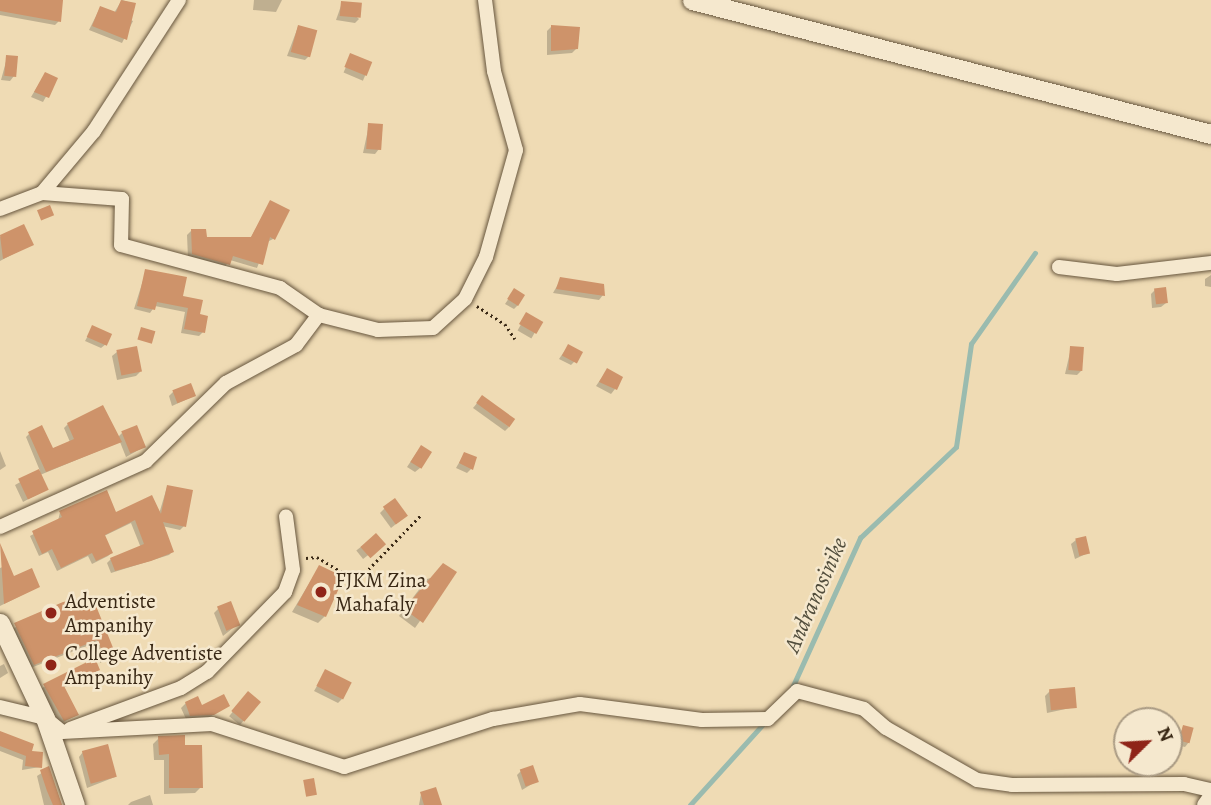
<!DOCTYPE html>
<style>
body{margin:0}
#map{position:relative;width:1211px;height:805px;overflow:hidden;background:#efdbb4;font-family:Alegreya,serif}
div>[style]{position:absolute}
.shadow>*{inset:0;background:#0003;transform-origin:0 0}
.stream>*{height:4.5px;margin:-2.25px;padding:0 2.25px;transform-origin:2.25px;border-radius:2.25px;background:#9abbaf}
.building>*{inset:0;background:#ce936a;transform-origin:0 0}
.path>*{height:2.5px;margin-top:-1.25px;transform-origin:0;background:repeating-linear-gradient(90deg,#392815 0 2px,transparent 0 5.5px)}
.roads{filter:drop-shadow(0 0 2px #66553d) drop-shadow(0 0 2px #66553d)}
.street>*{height:14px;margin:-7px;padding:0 7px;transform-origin:7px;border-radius:7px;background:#f5e8ce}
.secondary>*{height:19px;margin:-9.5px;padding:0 9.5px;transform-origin:9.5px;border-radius:9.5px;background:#f5e8ce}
.dots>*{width:19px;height:19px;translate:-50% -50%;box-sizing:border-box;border:4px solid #f5e8ce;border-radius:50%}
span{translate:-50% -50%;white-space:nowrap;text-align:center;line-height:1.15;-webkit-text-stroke:5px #f5e8ce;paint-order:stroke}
.poi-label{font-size:21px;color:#392815}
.left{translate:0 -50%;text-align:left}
.water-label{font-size:23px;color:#514d3c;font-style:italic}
.north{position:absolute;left:1113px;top:707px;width:70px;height:70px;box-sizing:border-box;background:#f5e8ce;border:2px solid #aa9b84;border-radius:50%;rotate:66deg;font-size:19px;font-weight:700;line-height:28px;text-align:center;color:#392815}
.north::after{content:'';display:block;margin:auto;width:24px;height:32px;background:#8f2418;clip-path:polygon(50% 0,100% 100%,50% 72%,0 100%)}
</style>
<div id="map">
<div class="shadow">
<i style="clip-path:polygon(0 0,61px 0,59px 21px,55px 25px,0 15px)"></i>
<i style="clip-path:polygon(122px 0,134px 4px,128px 19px,133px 21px,122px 43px,89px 30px,100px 8px,114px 13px)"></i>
<i style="clip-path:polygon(254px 0,282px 0,276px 12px,253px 10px)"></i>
<i style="clip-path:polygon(342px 3px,359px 19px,355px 23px,336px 20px)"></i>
<i style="clip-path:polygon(298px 27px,309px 56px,305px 60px,287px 56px)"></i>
<i style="clip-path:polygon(551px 27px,576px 49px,572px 53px,547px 55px,547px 31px)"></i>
<i style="left:351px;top:55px;width:21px;height:19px;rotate:23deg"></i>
<i style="clip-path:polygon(7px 58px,14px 76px,10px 81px,1px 80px)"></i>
<i style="clip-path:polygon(45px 74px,56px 79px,43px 102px,31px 97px)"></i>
<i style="clip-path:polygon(369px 125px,379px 149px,375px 154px,363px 153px)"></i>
<i style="clip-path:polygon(270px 203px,273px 239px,267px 242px,257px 268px,230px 260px,224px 268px,188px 258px,187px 235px,191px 231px,205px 239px,250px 239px)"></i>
<i style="clip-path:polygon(23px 226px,32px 244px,0 261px,0 237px)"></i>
<i style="clip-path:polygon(146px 271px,198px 315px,203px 332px,199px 336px,181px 333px,185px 312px,155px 306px,150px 313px,134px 309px)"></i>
<i style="clip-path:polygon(1211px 275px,1211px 287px,1205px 286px,1205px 279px)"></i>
<i style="clip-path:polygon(561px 279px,603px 295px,599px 300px,553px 293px)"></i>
<i style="clip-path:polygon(1155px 290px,1166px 303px,1161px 307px,1152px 308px,1151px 294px)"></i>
<i style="clip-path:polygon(514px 291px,518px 305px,514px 309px,505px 304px)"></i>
<i style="left:527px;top:314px;width:16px;height:19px;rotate:30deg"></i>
<i style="clip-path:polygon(93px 327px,106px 344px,101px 348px,85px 341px)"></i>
<i style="clip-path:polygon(568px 346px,575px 361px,571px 365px,559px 359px)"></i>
<i style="clip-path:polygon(1071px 348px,1081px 371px,1077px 375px,1065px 374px)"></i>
<i style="clip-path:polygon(117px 352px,140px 372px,136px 376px,117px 380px,112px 356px)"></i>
<i style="clip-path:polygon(607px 370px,615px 389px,611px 394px,596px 386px)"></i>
<i style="clip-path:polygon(173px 392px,194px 396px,172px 406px,169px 396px)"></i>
<i style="clip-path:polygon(478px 402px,509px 427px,505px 431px,473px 408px)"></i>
<i style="clip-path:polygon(68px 424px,117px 438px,122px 433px,144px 447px,126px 457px,120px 442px,40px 475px,47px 489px,23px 502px,15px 485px,40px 471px,26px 437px,29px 434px,52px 450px,70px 442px,64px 428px)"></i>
<i style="clip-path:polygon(0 451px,6px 466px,0 470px)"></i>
<i style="clip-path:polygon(417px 452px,420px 468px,415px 472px,407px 467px)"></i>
<i style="clip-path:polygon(464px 454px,471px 469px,467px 473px,456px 468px)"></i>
<i style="clip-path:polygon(167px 487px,184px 526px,180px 530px,162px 526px,172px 552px,169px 555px,111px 573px,107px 563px,111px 559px,141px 548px,131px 523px,104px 536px,111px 553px,108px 556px,92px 564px,88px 556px,57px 571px,48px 552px,39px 556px,30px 536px,58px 521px,60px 512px,159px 514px)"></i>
<i style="clip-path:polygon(385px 508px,401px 520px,391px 528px,380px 513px)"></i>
<i style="left:376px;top:535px;width:11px;height:25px;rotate:52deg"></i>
<i style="clip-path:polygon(1076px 540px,1088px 553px,1075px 559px,1071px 544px)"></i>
<i style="clip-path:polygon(7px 565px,13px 578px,38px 587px,0 606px,0 568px)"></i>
<i style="clip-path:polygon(319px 567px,325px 616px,318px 623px,292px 612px)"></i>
<i style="clip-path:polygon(454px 572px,415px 628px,399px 616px,427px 579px)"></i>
<i style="clip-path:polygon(63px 603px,114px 655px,100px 663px,92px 644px,28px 669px,10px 630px)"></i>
<i style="clip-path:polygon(218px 609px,238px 624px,223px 636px,214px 613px)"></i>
<i style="clip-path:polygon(94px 661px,98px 670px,94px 673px,63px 688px,77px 715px,60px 724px,40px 689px)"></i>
<i style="clip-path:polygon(4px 664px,8px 673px,0 678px,0 666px)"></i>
<i style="clip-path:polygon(326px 671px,342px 699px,338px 703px,314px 691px)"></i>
<i style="clip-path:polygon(1050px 691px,1075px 707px,1047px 713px,1045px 696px)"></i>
<i style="left:248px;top:693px;width:14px;height:30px;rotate:39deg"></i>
<i style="clip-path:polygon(186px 703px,201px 707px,228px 706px,208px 718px,186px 719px,181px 708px)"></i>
<i style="clip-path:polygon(1183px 727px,1189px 742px,1185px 747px,1176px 745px)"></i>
<i style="clip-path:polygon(0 733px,29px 753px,40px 767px,22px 770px,23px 760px,0 751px)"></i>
<i style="clip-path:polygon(159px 738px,184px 747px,201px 787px,195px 793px,164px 794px,164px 760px,154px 760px,153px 744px)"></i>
<i style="clip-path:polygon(83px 752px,115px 777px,87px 788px,79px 757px)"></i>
<i style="clip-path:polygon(48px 769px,62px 805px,44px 805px,37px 776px)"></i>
<i style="clip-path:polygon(521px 771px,537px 781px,522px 790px,517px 775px)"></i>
<i style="clip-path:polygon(421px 794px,440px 805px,419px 805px)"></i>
<i style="clip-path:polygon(150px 795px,153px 805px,128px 805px,131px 802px)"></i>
</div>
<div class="stream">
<i style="left:792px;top:688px;width:165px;rotate:-65.6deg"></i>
<i style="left:860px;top:538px;width:132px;rotate:-43.5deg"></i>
<i style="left:956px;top:447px;width:104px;rotate:-81.7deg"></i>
<i style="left:971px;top:344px;width:111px;rotate:-54.9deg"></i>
<i style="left:690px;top:805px;width:112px;rotate:-47.9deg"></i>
</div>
<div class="building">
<i style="clip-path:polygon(0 0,63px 0,61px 22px,0 11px)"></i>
<i style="clip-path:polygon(121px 0,136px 3px,127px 40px,92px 26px,100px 6px,116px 12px)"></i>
<i style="left:341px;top:1px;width:21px;height:15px;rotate:5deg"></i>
<i style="left:298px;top:25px;width:20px;height:28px;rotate:15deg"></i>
<i style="clip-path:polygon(551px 25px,580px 27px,578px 49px,551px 51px)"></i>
<i style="left:350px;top:53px;width:24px;height:15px;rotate:22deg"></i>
<i style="left:18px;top:56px;width:21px;height:12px;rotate:95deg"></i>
<i style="clip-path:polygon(45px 72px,58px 78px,49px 98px,34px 92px)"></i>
<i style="left:368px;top:123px;width:15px;height:26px;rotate:4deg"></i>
<i style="clip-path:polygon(270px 200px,290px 210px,275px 240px,270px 237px,263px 265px,233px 256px,230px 265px,192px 254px,191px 229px,206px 229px,207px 237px,251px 237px)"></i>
<i style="left:50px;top:205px;width:11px;height:14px;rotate:68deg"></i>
<i style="clip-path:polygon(24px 224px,34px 245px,3px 259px,0 235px)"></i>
<i style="clip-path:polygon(145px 269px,187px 277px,183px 296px,203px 300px,200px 314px,208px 316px,205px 333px,184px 329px,188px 308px,157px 302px,155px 310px,137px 306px)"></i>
<i style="clip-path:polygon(560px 277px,604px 284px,605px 296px,556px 289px)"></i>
<i style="left:1166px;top:287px;width:16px;height:12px;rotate:83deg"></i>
<i style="left:514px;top:288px;width:13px;height:13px;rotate:32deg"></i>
<i style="left:526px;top:312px;width:20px;height:14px;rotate:30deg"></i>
<i style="left:92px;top:325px;width:22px;height:13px;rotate:24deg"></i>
<i style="left:141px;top:327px;width:15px;height:13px;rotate:16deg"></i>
<i style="left:568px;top:344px;width:17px;height:13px;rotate:28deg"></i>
<i style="left:137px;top:346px;width:26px;height:21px;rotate:79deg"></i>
<i style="left:1070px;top:346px;width:14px;height:24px;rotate:4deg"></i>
<i style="clip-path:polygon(607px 368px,623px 377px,617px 390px,599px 382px)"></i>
<i style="left:191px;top:383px;width:14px;height:20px;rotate:69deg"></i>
<i style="left:482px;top:395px;width:41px;height:10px;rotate:36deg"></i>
<i style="clip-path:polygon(103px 405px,122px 442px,46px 472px,28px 432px,42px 425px,53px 448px,74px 439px,67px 423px)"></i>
<i style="left:137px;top:425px;width:24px;height:17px;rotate:68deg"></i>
<i style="left:421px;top:445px;width:13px;height:20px;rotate:32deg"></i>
<i style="clip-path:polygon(464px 452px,477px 457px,473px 470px,459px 463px)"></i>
<i style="left:39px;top:469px;width:23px;height:23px;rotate:65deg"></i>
<i style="clip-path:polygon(167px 485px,193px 490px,186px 527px,163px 522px,174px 552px,151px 561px,115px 571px,110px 558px,144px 544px,135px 520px,105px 535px,113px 553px,96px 561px,92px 553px,61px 568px,52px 549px,42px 554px,32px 531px,62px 517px,59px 511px,107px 490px,116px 512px,152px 495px,161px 514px)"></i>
<i style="left:395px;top:498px;width:22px;height:15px;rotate:54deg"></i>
<i style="left:376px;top:533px;width:15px;height:21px;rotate:48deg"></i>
<i style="left:1086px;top:536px;width:18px;height:11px;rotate:77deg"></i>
<i style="clip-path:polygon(0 543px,14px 576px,32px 568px,40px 587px,4px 604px)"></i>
<i style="clip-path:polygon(443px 563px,457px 572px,423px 623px,404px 609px)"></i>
<i style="clip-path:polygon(319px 565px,344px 577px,326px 617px,297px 605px)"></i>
<i style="clip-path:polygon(92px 596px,116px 655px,106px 659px,97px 640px,34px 665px,14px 623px,63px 602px)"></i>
<i style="left:231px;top:601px;width:26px;height:15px;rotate:69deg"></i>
<i style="clip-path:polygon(95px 658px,100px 670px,64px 686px,79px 715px,64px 721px,43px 684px)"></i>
<i style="left:325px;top:669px;width:30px;height:19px;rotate:27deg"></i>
<i style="left:1075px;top:687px;width:21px;height:26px;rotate:85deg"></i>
<i style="left:248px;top:691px;width:17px;height:26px;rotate:40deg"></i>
<i style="clip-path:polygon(224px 694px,230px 706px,214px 715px,190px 716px,185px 702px,198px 696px,202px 705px)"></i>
<i style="left:1183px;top:725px;width:11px;height:16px;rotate:15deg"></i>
<i style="clip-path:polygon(0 731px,34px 744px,32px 751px,43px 752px,42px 768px,25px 766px,26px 756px,0 746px)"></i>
<i style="clip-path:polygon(185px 735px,185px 745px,202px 745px,203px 788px,169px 788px,169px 754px,159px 755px,158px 736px)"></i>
<i style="left:108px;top:744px;width:34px;height:27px;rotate:75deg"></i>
<i style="left:533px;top:765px;width:18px;height:14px;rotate:71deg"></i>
<i style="clip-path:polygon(49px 766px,62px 805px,53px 805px,47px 791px,40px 770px)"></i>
<i style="left:314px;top:778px;width:17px;height:11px;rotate:80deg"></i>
<i style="clip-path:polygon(436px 787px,442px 805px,424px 805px,420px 792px)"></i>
</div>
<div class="path">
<i style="left:477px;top:306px;width:33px;rotate:33deg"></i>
<i style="left:505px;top:324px;width:18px;rotate:56deg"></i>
<i style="left:306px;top:558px;width:11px;rotate:-5deg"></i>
<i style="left:317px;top:557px;width:47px;rotate:31deg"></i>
<i style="left:357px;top:581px;width:91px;rotate:-45.9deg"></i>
</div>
<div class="roads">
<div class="street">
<i style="left:42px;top:193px;width:80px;rotate:4.3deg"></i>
<i style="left:122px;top:199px;width:46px;rotate:91.2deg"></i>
<i style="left:121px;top:245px;width:165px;rotate:15.1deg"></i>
<i style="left:280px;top:288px;width:47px;rotate:34.7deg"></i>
<i style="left:319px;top:315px;width:61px;rotate:14.3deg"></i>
<i style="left:378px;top:330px;width:55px;rotate:-2.1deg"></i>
<i style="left:433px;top:328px;width:43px;rotate:-42.2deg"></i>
<i style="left:465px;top:299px;width:47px;rotate:-63.4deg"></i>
<i style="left:486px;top:257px;width:111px;rotate:-74.3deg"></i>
<i style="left:516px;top:150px;width:82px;rotate:-105.6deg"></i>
<i style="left:494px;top:71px;width:72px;rotate:-97.2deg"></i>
<i style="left:0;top:209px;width:45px;rotate:-20.9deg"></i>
<i style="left:42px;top:193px;width:81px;rotate:-50deg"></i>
<i style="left:94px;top:131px;width:156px;rotate:-57deg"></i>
<i style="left:1059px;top:267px;width:58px;rotate:6.9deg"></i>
<i style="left:1117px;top:274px;width:95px;rotate:-6.7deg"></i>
<i style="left:0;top:527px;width:160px;rotate:-24.3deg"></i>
<i style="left:146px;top:461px;width:112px;rotate:-44.3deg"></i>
<i style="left:226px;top:383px;width:80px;rotate:-28.5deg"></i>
<i style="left:296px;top:345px;width:38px;rotate:-53deg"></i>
<i style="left:0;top:707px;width:46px;rotate:13.7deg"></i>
<i style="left:45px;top:718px;width:22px;rotate:39deg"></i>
<i style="left:62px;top:732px;width:150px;rotate:-3.1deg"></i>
<i style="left:212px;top:724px;width:139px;rotate:18deg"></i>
<i style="left:344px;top:767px;width:157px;rotate:-17.9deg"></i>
<i style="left:493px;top:719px;width:88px;rotate:-9.8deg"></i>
<i style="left:580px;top:704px;width:123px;rotate:7.5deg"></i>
<i style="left:702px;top:720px;width:66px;rotate:-0.9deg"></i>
<i style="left:768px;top:719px;width:40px;rotate:-44deg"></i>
<i style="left:797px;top:691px;width:69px;rotate:15deg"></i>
<i style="left:864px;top:709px;width:29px;rotate:41deg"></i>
<i style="left:886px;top:728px;width:105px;rotate:29.7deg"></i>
<i style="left:977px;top:780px;width:35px;rotate:8deg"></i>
<i style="left:1012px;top:785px;width:172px;rotate:-0.3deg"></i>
<i style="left:1184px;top:784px;width:28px;rotate:13deg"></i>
<i style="left:70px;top:729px;width:118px;rotate:-20.3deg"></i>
<i style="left:181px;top:688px;width:31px;rotate:-32deg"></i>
<i style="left:207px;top:672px;width:112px;rotate:-45.7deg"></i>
<i style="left:285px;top:592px;width:23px;rotate:-70deg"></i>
<i style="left:293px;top:570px;width:54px;rotate:-97.4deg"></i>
<i style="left:1204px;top:805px;width:12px;rotate:-55deg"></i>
</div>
<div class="secondary">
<i style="left:692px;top:0;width:536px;rotate:14.48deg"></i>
<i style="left:0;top:623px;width:105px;rotate:64.7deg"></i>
<i style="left:45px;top:718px;width:92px;rotate:71deg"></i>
</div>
</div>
<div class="dots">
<i style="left:321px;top:592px;background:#8f2418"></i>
<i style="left:51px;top:613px;background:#8f2418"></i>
<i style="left:51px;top:665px;background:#8f2418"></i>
</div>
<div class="poi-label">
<span class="left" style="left:335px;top:592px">FJKM Zina<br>Mahafaly</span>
<span class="left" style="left:65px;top:613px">Adventiste<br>Ampanihy</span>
<span class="left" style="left:65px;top:665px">College Adventiste<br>Ampanihy</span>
</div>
<div class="water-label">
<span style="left:816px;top:595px;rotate:-66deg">Andranosinike</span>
</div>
<div class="north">N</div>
</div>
